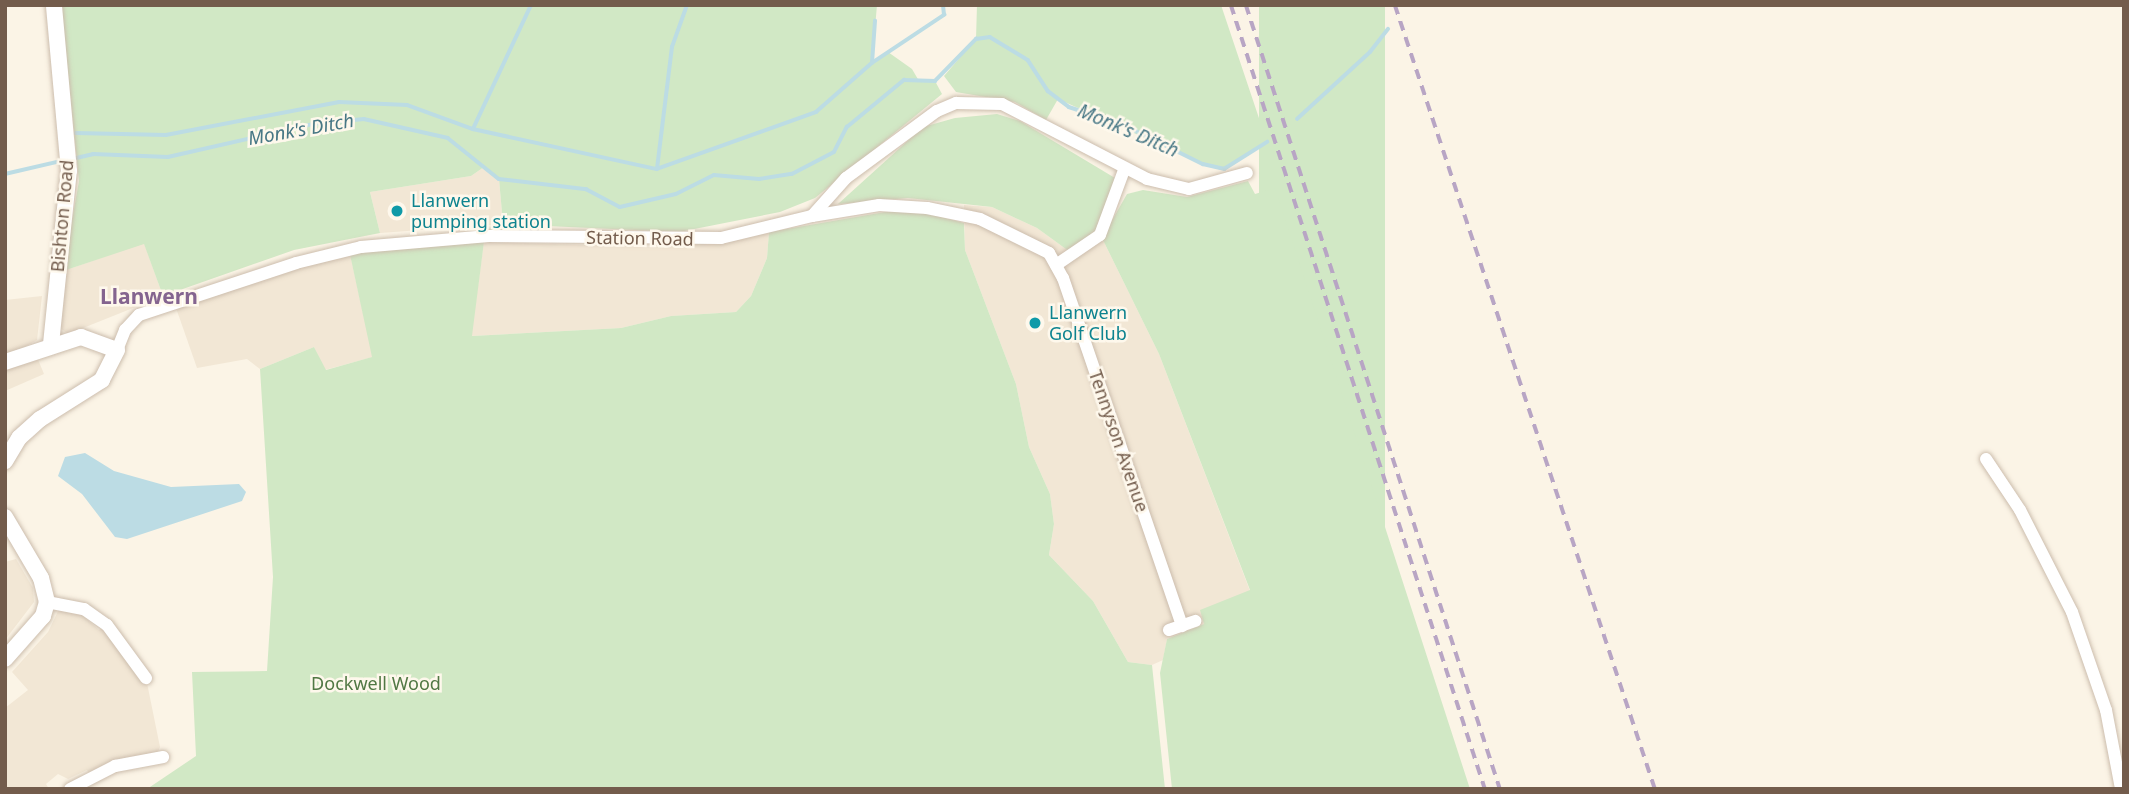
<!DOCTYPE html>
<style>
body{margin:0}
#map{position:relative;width:2129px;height:794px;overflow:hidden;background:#fbf4e6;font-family:"Noto Sans",sans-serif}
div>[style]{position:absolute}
.residential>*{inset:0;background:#f2e7d5}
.green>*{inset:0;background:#d1e8c5;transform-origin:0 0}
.water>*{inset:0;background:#bcdce4}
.stream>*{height:3.5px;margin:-1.75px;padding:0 1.75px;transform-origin:1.75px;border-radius:1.75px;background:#bcdce4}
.roads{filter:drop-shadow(0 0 2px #ccbdad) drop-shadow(0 0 2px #ccbdad)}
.street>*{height:12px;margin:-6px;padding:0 6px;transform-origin:6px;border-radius:6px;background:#fff}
.secondary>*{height:16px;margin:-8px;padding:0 8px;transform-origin:8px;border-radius:8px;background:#fff}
.rail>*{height:3.5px;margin-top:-1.75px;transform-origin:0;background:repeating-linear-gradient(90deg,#b8a5c4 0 10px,transparent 0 17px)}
.dots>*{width:19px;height:19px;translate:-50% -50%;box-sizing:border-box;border:4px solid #fef8ec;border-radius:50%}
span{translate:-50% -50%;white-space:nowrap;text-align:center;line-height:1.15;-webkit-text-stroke:5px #fef8ec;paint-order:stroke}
.culture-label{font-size:18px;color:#0d838f}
.left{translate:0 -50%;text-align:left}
.street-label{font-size:18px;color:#735c4c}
.park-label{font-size:18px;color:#517844}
.water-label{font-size:19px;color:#477785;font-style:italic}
.quarter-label{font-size:21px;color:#84648f;font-weight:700}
.frame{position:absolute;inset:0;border:7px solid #735c4c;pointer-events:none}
</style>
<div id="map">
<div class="residential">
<i style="clip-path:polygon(484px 167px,499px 179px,503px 224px,380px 233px,370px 192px,471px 176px)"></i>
<i style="clip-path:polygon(964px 205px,992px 207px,1037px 228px,1070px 252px,1102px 238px,1159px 354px,1250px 591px,1204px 624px,1167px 639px,1163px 660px,1152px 665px,1128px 662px,1093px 601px,1049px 555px,1054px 524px,1050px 494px,1029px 447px,1016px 384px,965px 250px)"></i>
<i style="clip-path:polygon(769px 232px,767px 258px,751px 296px,736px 312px,671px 316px,621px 328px,471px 336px,484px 242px,655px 247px,733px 241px)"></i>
<i style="clip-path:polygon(144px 243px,163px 296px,68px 334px,59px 327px,63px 271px)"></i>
<i style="clip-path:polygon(349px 250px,373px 357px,325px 370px,314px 347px,260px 369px,247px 359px,197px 368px,176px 308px)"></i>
<i style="clip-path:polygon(42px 296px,37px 340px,5px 358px,5px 300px)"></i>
<i style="clip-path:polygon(37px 357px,44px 374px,5px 391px,5px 370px)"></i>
<i style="clip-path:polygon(16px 559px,33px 588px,34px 602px,5px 640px,5px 562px)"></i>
<i style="clip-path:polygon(60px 607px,83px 616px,99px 630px,107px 623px,147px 683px,160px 747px,154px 761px,93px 780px,87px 770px,68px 779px,58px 774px,46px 784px,49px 789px,5px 789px,5px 708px,28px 690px,12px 672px,48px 632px)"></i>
</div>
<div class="green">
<i style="clip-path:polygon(61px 5px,877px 5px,872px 62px,888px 52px,912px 69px,919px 81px,935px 81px,942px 94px,815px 198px,780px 212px,679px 232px,503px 224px,499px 179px,484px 167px,471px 176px,370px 192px,380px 233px,294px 250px,163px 296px,144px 244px,63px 271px,79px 181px)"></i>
<i style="clip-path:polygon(977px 5px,1221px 5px,1267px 142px,1224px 169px,1203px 164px,1058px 99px,1046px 120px,1015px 102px,956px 92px,944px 76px,976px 39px)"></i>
<i style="left:1259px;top:5px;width:126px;height:824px"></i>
<i style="clip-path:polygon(997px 114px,1020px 121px,1115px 178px,1104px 219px,1091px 237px,1070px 252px,1037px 228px,992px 207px,908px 198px,838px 204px,923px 127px,955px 118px)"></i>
<i style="clip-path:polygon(1248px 181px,1255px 194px,1275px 188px,1470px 789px,1172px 789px,1160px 673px,1167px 639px,1204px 624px,1200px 610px,1250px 590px,1159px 354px,1102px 238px,1127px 194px,1143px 190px,1187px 197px)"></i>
<i style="clip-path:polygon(885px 212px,923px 212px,964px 223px,965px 250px,1016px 384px,1029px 447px,1050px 494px,1054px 524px,1049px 555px,1093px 601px,1128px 662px,1152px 665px,1165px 789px,147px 789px,196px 756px,192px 672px,267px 671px,273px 577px,260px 369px,314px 347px,326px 370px,372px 357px,349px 250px,484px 242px,472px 336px,621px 328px,671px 316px,736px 312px,751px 296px,767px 258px,769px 232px)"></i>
</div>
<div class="water">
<i style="clip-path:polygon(85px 453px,114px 471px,171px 487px,239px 484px,246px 492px,242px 501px,127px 539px,115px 537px,82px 494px,58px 476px,65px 457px)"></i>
</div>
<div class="stream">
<i style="left:872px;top:63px;width:42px;rotate:-85.9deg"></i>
<i style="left:1297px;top:119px;width:99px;rotate:-42.5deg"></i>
<i style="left:1370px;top:52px;width:29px;rotate:-52deg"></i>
<i style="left:473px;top:129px;width:137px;rotate:-64.9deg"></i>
<i style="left:76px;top:133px;width:90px;rotate:1.3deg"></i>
<i style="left:166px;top:135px;width:176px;rotate:-10.8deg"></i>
<i style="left:339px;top:102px;width:68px;rotate:2.5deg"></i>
<i style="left:407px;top:105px;width:70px;rotate:20deg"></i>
<i style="left:473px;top:129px;width:188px;rotate:12.3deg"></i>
<i style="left:657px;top:169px;width:169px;rotate:-19.7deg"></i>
<i style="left:816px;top:112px;width:74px;rotate:-41.2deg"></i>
<i style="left:872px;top:63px;width:87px;rotate:-33.7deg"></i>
<i style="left:944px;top:15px;width:10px;rotate:-96deg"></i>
<i style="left:72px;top:159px;width:22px;rotate:-13deg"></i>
<i style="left:93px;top:154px;width:75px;rotate:2.3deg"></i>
<i style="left:168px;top:157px;width:149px;rotate:-12.8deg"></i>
<i style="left:313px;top:124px;width:51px;rotate:-5.6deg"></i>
<i style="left:364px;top:119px;width:86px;rotate:12.7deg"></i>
<i style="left:448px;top:138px;width:65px;rotate:38.8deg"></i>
<i style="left:499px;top:179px;width:88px;rotate:6.6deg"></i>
<i style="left:586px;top:189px;width:38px;rotate:28deg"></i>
<i style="left:620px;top:207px;width:57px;rotate:-13.1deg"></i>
<i style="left:676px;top:194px;width:42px;rotate:-26.6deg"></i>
<i style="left:714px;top:175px;width:45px;rotate:5.1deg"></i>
<i style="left:759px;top:179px;width:33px;rotate:-9deg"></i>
<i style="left:792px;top:174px;width:47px;rotate:-27.6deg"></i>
<i style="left:834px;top:152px;width:28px;rotate:-63deg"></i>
<i style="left:847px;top:127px;width:74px;rotate:-39.5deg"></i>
<i style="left:904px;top:80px;width:31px;rotate:2deg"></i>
<i style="left:935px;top:81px;width:59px;rotate:-45.7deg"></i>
<i style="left:976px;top:39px;width:14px;rotate:-8deg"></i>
<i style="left:990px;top:37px;width:44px;rotate:31.2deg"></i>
<i style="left:1028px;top:60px;width:37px;rotate:57deg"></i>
<i style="left:1048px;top:91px;width:26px;rotate:37deg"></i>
<i style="left:1069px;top:107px;width:58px;rotate:18.1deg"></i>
<i style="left:1124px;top:125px;width:88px;rotate:26.3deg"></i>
<i style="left:1203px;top:164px;width:22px;rotate:13deg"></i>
<i style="left:1224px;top:169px;width:51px;rotate:-32.1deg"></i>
<i style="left:657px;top:169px;width:123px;rotate:-83deg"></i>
<i style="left:672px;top:47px;width:45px;rotate:-70.3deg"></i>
<i style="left:5px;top:174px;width:62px;rotate:-13.1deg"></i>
</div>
<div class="roads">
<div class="street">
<i style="left:812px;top:216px;width:68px;rotate:-9.3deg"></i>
<i style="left:879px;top:205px;width:48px;rotate:3.6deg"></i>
<i style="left:927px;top:208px;width:54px;rotate:11.7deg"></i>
<i style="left:980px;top:219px;width:77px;rotate:26.2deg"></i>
<i style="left:1049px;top:253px;width:29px;rotate:61deg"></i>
<i style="left:1063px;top:278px;width:368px;rotate:71.1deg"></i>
<i style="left:1056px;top:265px;width:53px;rotate:-34.3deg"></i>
<i style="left:1100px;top:235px;width:69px;rotate:-69.7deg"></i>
<i style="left:117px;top:350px;width:22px;rotate:-68deg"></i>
<i style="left:125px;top:330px;width:21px;rotate:-47deg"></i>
<i style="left:139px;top:315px;width:165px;rotate:-18.3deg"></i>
<i style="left:296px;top:263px;width:67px;rotate:-13.8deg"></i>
<i style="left:361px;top:247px;width:128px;rotate:-4.9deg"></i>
<i style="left:489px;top:236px;width:232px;rotate:0.5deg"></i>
<i style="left:721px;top:238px;width:94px;rotate:-13.6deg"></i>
<i style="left:812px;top:216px;width:51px;rotate:-48.2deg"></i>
<i style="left:846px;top:178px;width:113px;rotate:-36.4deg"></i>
<i style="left:937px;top:111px;width:21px;rotate:-23deg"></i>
<i style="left:956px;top:103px;width:46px;rotate:1.2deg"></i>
<i style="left:1002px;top:104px;width:163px;rotate:27.3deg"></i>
<i style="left:1147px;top:179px;width:43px;rotate:13.4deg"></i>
<i style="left:1189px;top:189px;width:60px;rotate:-15.4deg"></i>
<i style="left:1986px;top:459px;width:61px;rotate:56.3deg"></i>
<i style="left:2020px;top:510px;width:114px;rotate:63deg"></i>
<i style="left:2072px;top:612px;width:104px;rotate:70.9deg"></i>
<i style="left:2106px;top:710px;width:80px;rotate:79.2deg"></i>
<i style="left:47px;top:602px;width:38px;rotate:11deg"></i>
<i style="left:84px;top:609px;width:28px;rotate:35deg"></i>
<i style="left:107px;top:625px;width:66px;rotate:53.7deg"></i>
<i style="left:1169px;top:630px;width:28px;rotate:-19deg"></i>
<i style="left:70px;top:789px;width:51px;rotate:-27.1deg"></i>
<i style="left:115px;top:766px;width:49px;rotate:-10.6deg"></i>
</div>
<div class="secondary">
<i style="left:51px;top:344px;width:174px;rotate:-84.1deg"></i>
<i style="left:69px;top:171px;width:167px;rotate:-95.2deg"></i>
<i style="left:5px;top:362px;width:80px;rotate:-18.2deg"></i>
<i style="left:81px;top:337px;width:38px;rotate:20deg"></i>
<i style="left:117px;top:350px;width:34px;rotate:117deg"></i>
<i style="left:102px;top:380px;width:73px;rotate:147.8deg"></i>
<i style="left:40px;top:419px;width:28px;rotate:138deg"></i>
<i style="left:19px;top:438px;width:27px;rotate:121deg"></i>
<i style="left:5px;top:517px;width:71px;rotate:59.5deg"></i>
<i style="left:41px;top:578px;width:25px;rotate:76deg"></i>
<i style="left:47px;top:602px;width:15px;rotate:106deg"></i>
<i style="left:43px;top:616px;width:57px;rotate:131.5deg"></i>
</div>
</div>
<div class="rail">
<i style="left:1231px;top:5px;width:824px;rotate:72.05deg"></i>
<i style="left:1246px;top:5px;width:824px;rotate:72.05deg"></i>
<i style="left:1395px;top:5px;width:826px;rotate:71.65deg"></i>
</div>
<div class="dots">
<i style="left:397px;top:211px;background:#0f9aa8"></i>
<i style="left:1035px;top:323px;background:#0f9aa8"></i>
</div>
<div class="culture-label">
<span class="left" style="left:411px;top:211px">Llanwern<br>pumping station</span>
<span class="left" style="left:1049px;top:323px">Llanwern<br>Golf Club</span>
</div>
<div class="street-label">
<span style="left:62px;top:216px;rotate:-85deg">Bishton Road</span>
<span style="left:640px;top:238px;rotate:1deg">Station Road</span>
<span style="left:1119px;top:441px;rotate:71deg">Tennyson Avenue</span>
</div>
<div class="park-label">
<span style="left:376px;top:683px">Dockwell Wood</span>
</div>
<div class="water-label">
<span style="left:301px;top:130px;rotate:-10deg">Monk's Ditch</span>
<span style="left:1128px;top:131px;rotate:23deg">Monk's Ditch</span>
</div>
<div class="quarter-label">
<span style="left:149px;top:296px">Llanwern</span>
</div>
<div class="frame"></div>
</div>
